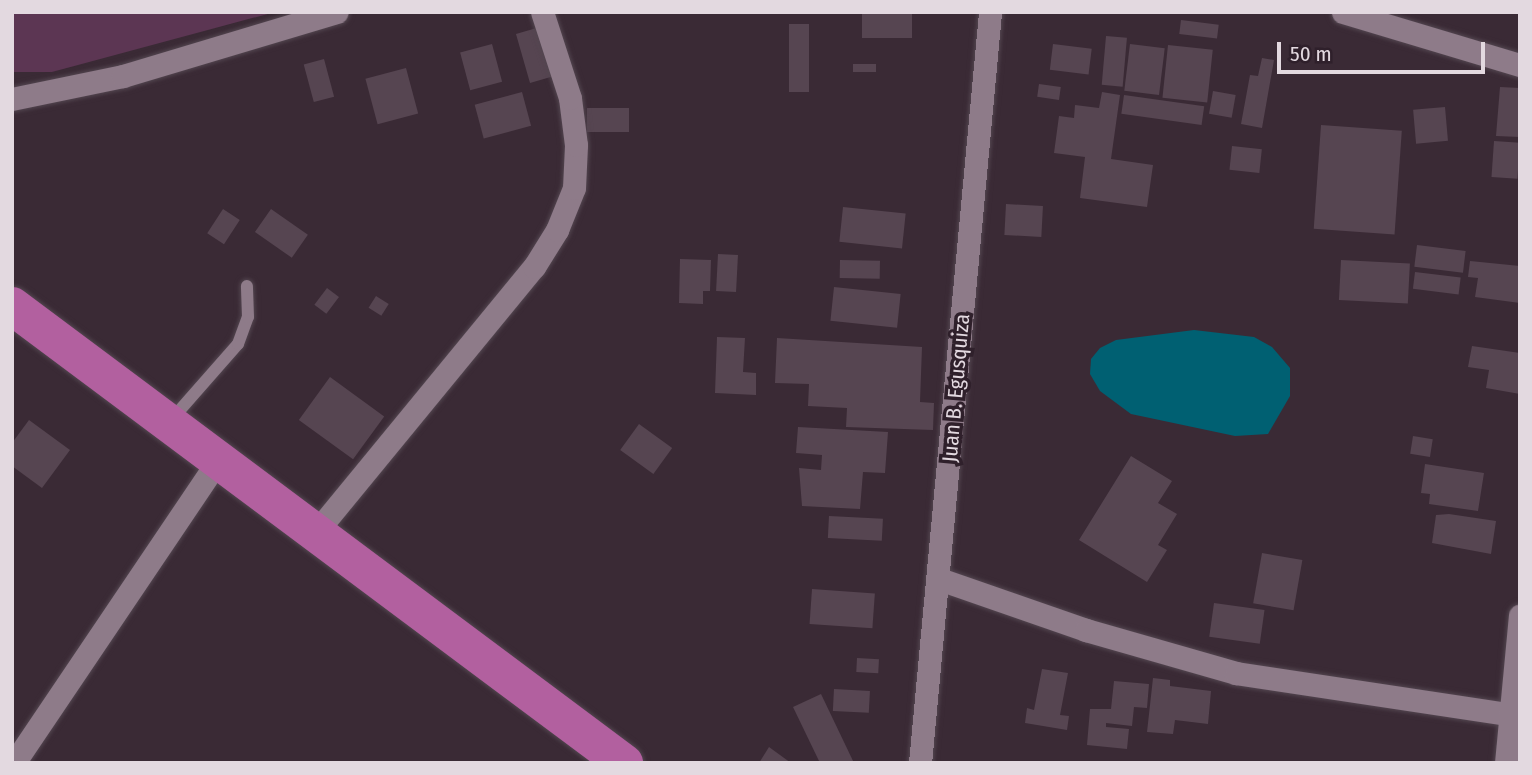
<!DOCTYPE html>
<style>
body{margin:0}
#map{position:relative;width:1532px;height:775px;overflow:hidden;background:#3a2a35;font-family:"Fira Sans Condensed",sans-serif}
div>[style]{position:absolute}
.green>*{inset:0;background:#5c3653}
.water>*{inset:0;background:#006072}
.building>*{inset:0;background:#564551;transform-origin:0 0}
.roads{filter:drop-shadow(0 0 2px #534650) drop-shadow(0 0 2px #534650)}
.lane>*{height:12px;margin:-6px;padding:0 6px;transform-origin:6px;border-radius:6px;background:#8e7b89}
.street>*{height:23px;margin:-11.5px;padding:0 11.5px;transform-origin:11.5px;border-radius:11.5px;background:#8e7b89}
.highway>*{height:38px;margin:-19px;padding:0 19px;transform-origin:19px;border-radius:19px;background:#b2609f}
span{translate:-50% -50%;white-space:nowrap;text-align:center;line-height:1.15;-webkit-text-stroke:7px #2f202b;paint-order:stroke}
.street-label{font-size:21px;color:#e3d9e0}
.frame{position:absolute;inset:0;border:14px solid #e3d9e0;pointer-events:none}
.scale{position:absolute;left:1277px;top:42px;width:208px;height:32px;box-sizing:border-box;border:4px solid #e3d9e0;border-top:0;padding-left:9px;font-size:21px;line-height:24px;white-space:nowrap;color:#e3d9e0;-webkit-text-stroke:5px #2f202b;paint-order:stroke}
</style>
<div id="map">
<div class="green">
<i style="clip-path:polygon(12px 12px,275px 12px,52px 72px,12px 72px)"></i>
</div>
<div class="water">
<i style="clip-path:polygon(1194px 330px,1254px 337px,1272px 347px,1290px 368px,1290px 396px,1268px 434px,1235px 436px,1131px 414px,1100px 391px,1090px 374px,1091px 359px,1100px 348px,1116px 340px)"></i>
</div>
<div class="building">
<i style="left:862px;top:12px;width:50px;height:26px"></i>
<i style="left:1181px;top:20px;width:38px;height:14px;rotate:7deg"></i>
<i style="left:789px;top:24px;width:20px;height:68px"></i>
<i style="left:540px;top:27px;width:51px;height:25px;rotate:74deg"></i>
<i style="left:1106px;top:36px;width:21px;height:49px;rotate:5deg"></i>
<i style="left:492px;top:44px;width:39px;height:33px;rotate:75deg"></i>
<i style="left:1053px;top:44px;width:39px;height:26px;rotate:7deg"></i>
<i style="left:1130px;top:44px;width:35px;height:47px;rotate:7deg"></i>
<i style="left:1168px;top:45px;width:45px;height:53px;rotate:6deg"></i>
<i style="clip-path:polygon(1262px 58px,1274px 60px,1262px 128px,1241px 124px,1250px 75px,1258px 76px)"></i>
<i style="left:324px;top:59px;width:39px;height:21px;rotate:75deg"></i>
<i style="left:853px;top:64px;width:23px;height:8px"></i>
<i style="left:406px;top:68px;width:47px;height:42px;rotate:75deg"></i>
<i style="left:1039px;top:84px;width:22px;height:13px;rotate:8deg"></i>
<i style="clip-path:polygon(1500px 87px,1520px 88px,1520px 137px,1496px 136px)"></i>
<i style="left:1213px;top:91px;width:23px;height:23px;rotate:10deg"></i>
<i style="left:522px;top:92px;width:35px;height:49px;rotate:75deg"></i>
<i style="clip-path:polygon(1102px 92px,1120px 95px,1111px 159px,1153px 165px,1147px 207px,1080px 198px,1085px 157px,1054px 153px,1059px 116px,1074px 118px,1075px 105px,1099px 108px)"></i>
<i style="left:1124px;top:95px;width:81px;height:19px;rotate:8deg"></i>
<i style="left:1445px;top:107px;width:34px;height:32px;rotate:85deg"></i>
<i style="left:587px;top:108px;width:42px;height:24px"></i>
<i style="left:1321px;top:125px;width:81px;height:104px;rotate:4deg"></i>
<i style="left:1494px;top:141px;width:26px;height:36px;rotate:4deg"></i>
<i style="left:1232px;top:146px;width:30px;height:24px;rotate:6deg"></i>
<i style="left:1006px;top:204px;width:37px;height:31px;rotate:3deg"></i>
<i style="left:843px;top:207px;width:63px;height:35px;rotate:6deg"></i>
<i style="left:223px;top:209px;width:20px;height:29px;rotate:33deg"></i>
<i style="left:271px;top:209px;width:45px;height:28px;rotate:35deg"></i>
<i style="left:1417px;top:245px;width:49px;height:22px;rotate:7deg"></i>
<i style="left:718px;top:254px;width:20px;height:37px;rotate:3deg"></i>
<i style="clip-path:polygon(680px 259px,711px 260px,710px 291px,703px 291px,703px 304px,679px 303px)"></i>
<i style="left:840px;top:260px;width:40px;height:18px;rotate:1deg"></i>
<i style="left:1341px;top:260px;width:69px;height:40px;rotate:3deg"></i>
<i style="clip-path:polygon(1470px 261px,1520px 266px,1520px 303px,1475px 297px,1478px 278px,1468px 277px)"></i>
<i style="left:1415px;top:272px;width:46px;height:17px;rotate:7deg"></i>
<i style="left:834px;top:287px;width:67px;height:34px;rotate:6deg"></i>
<i style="left:327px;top:288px;width:15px;height:21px;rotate:37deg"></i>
<i style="left:376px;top:296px;width:15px;height:14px;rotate:32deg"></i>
<i style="clip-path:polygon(717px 337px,745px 338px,743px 372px,756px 373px,756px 395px,715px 393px)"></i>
<i style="clip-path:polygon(777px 338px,922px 347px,920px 402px,934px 403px,933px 430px,846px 427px,847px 408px,808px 406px,809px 384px,775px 383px)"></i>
<i style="clip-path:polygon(1472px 346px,1520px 353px,1520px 394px,1486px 388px,1489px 370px,1468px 367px)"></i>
<i style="left:330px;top:377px;width:67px;height:53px;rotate:36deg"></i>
<i style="clip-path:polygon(29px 420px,70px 450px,42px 488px,12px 466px,12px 443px)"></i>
<i style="left:639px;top:424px;width:41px;height:32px;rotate:36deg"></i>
<i style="clip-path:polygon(798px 427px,888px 432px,885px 473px,863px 472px,860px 509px,802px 506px,799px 468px,821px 470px,822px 455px,796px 453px)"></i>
<i style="left:1413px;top:436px;width:20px;height:18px;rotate:9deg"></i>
<i style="clip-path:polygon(1131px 456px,1172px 481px,1158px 503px,1177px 514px,1158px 545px,1167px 550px,1147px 582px,1079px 540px)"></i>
<i style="clip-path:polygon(1425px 464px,1484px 473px,1478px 511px,1429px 504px,1430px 494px,1421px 493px)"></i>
<i style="clip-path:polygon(1449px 514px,1496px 521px,1491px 554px,1432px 543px,1436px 515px)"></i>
<i style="left:829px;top:516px;width:54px;height:22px;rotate:3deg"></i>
<i style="left:1262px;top:553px;width:41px;height:51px;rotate:10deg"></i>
<i style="left:812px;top:589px;width:63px;height:35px;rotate:4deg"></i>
<i style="left:1214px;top:603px;width:51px;height:34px;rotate:8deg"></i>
<i style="left:857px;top:658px;width:22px;height:14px;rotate:3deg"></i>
<i style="clip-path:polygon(1042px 669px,1068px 673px,1060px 715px,1069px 716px,1067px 730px,1025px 723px,1027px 708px,1034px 710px)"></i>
<i style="clip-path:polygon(1153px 678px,1170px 680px,1170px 686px,1211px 691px,1208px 724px,1175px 720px,1173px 734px,1147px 732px)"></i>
<i style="clip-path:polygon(1114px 681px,1149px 684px,1147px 708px,1134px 707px,1132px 726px,1106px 723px,1106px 727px,1129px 729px,1127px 749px,1087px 745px,1090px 709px,1111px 709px)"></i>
<i style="left:834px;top:689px;width:36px;height:22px;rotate:3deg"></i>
<i style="clip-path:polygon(821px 694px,854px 763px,820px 763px,793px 707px)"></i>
<i style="clip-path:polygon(769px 747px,791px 763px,759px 763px)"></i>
</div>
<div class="roads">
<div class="lane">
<i style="left:172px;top:419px;width:100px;rotate:-48.7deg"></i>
<i style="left:238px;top:344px;width:29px;rotate:-70deg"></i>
<i style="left:248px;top:317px;width:31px;rotate:-92deg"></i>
</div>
<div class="street">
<i style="left:1343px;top:12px;width:185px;rotate:16.7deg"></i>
<i style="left:12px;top:99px;width:113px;rotate:-11.7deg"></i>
<i style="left:123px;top:76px;width:223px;rotate:-16.7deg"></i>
<i style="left:316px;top:532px;width:343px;rotate:-50.6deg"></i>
<i style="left:534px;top:267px;width:44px;rotate:-58.1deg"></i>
<i style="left:557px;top:230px;width:45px;rotate:-68deg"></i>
<i style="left:574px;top:188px;width:43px;rotate:-87.3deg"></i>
<i style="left:576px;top:145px;width:47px;rotate:-97.3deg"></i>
<i style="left:570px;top:98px;width:90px;rotate:-108deg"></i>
<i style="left:939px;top:579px;width:156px;rotate:19.1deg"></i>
<i style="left:1086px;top:630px;width:156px;rotate:16deg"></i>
<i style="left:1236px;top:673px;width:287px;rotate:8.6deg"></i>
<i style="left:14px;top:763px;width:365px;rotate:-56deg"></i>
<i style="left:920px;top:763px;width:754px;rotate:-84.67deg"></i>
<i style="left:1506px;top:763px;width:148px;rotate:-84.6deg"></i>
</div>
<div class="highway">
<i style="left:12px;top:306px;width:764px;rotate:36.75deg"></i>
</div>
</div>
<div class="street-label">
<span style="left:956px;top:388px;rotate:-85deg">Juan B. Egusquiza</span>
</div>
<div class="frame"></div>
<div class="scale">50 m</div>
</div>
